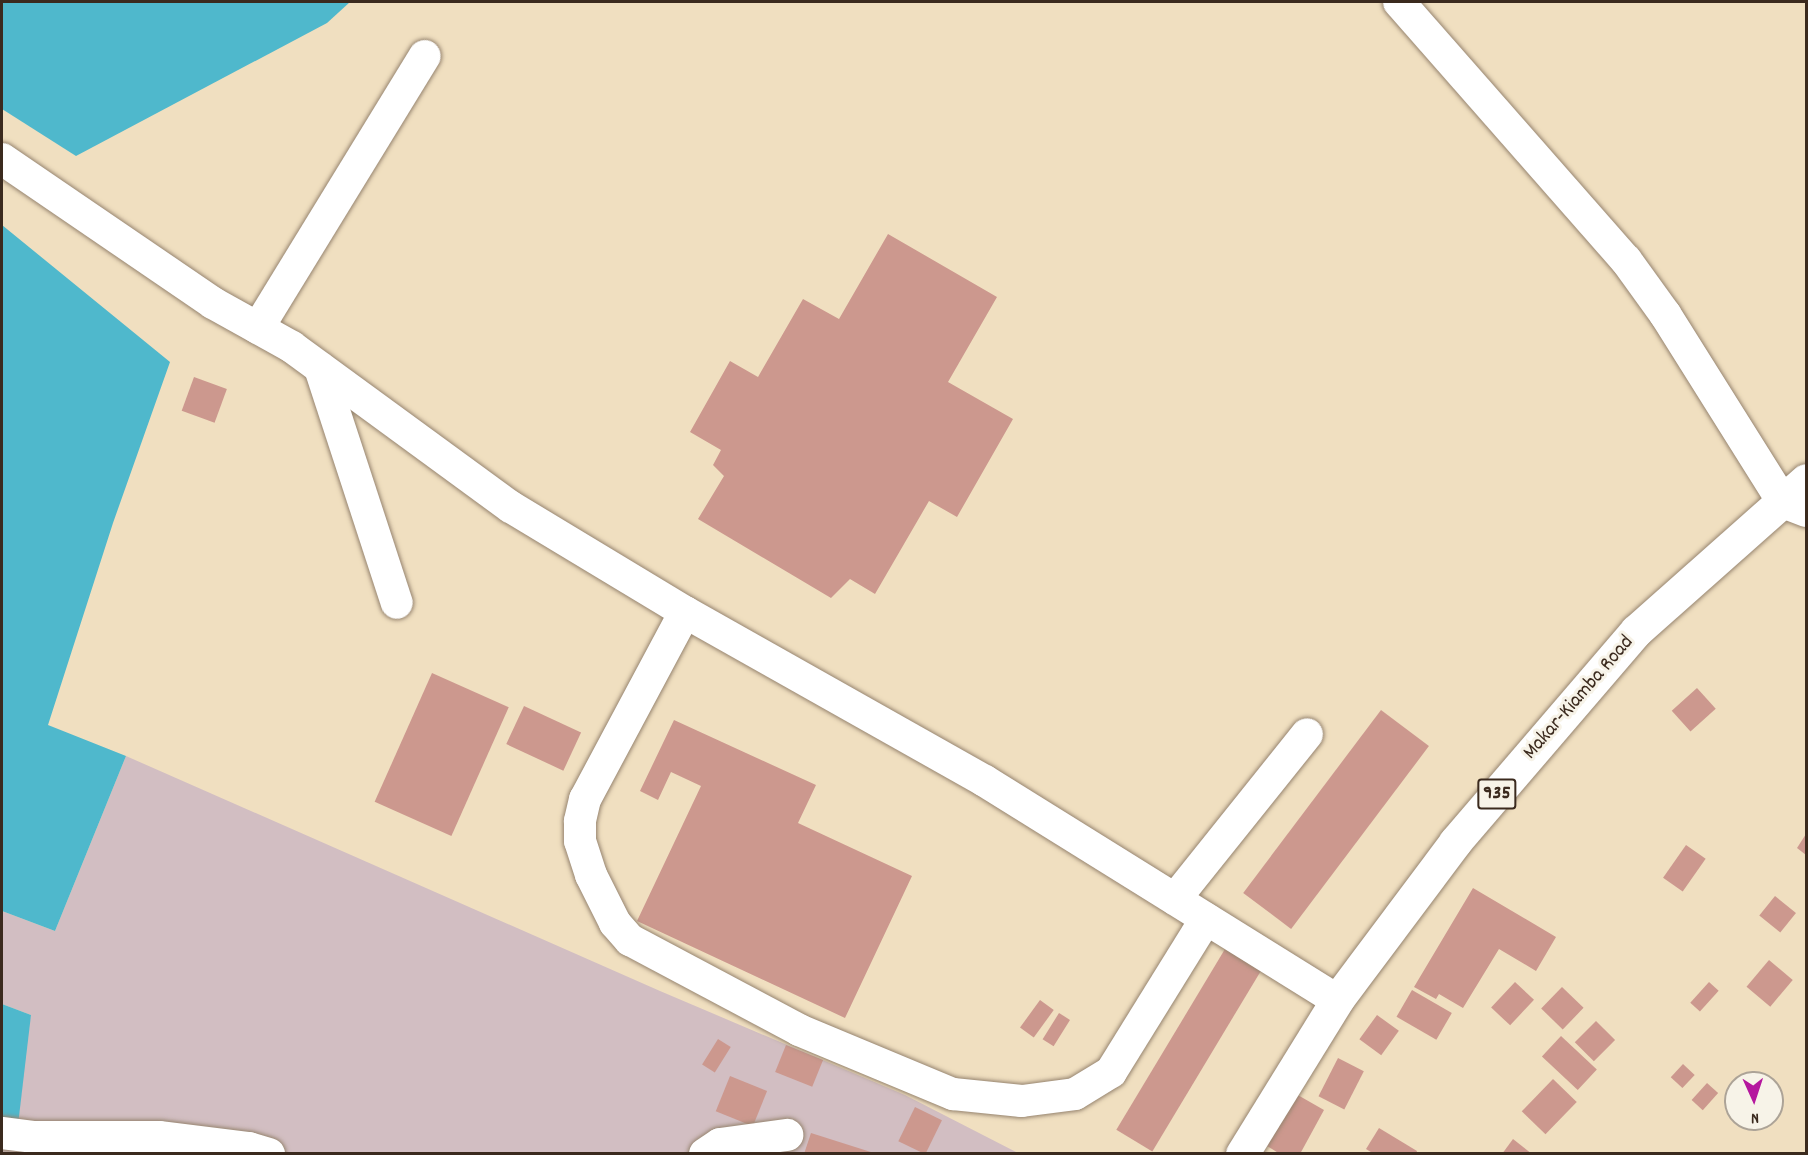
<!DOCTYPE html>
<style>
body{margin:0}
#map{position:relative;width:1808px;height:1155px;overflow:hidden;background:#f0dfc0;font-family:Dekko,sans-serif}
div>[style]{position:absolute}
.industrial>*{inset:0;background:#d2bec2}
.water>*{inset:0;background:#4fb8cc}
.building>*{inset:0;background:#cc988e;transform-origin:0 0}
.roads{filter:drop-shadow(0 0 2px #96846f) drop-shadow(0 0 2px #96846f)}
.minor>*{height:32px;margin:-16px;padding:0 16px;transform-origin:16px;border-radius:16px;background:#fff}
.major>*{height:33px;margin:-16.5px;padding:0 16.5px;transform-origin:16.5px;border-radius:16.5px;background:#fff}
span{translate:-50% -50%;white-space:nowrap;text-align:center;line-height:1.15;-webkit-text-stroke:6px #f7f3e8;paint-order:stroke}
.shield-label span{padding:2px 4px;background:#f7f3e8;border:2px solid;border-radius:4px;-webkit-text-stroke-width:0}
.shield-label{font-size:20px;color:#3b2a1e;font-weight:700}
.street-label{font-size:21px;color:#3b2a1e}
.frame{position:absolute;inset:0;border:3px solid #3b2a1e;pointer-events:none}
.north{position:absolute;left:1724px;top:1071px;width:60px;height:60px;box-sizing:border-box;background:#f7f3e8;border:2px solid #aca397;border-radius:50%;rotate:177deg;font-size:16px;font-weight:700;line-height:24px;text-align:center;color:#3b2a1e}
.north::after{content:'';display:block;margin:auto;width:21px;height:27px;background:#b5179e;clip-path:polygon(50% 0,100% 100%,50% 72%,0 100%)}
</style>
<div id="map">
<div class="industrial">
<i style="clip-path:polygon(126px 756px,660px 991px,905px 1095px,1018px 1153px,2px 1154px,2px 1122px,31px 1015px,2px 1004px,2px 911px,55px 931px)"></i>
</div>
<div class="water">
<i style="clip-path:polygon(2px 2px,350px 2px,327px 23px,76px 156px,2px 109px)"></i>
<i style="clip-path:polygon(2px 225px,170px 362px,113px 523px,48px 725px,126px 756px,55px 931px,2px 911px)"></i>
<i style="clip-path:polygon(2px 1004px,31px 1015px,18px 1125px,2px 1122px)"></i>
</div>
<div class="building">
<i style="clip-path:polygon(888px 234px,997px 297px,948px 382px,1013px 419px,957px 517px,929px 501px,875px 594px,850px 579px,831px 598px,698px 519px,724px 476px,713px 465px,721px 450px,690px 432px,730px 361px,758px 377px,803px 299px,839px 319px)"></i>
<i style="left:194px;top:377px;width:35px;height:36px;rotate:20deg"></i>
<i style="left:432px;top:673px;width:84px;height:141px;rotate:24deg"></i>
<i style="left:1697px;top:688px;width:28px;height:34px;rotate:48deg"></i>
<i style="left:524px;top:706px;width:63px;height:42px;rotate:25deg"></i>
<i style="left:1381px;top:710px;width:60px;height:229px;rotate:37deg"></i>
<i style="clip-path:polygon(674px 720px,816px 785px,798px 823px,912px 876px,845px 1018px,637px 921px,701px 786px,671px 772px,658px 800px,640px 791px)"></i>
<i style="clip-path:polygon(1806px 834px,1806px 855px,1797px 848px)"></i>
<i style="left:1686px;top:845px;width:24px;height:40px;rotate:35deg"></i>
<i style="clip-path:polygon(1473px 888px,1556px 937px,1536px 971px,1499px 949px,1463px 1008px,1439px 994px,1436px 999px,1414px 987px)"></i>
<i style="left:1775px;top:896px;width:27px;height:25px;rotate:39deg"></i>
<i style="left:1225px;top:949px;width:42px;height:211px;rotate:31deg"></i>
<i style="left:1769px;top:960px;width:31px;height:35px;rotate:40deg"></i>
<i style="left:1515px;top:982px;width:26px;height:35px;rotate:43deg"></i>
<i style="left:1709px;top:982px;width:13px;height:28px;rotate:42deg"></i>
<i style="left:1562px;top:987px;width:30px;height:30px;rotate:44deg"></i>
<i style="left:1412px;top:990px;width:46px;height:31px;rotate:30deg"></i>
<i style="left:1040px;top:1000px;width:17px;height:34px;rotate:36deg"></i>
<i style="left:1059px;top:1013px;width:13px;height:31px;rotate:32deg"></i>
<i style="left:1377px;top:1015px;width:27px;height:30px;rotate:36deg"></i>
<i style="left:1596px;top:1021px;width:27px;height:30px;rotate:45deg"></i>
<i style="left:1561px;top:1036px;width:49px;height:28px;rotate:43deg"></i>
<i style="left:718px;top:1039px;width:15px;height:30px;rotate:32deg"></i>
<i style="left:786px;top:1045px;width:40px;height:29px;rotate:22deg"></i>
<i style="left:1338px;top:1058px;width:29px;height:43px;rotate:27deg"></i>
<i style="left:1683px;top:1064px;width:16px;height:18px;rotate:43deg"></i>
<i style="left:730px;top:1076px;width:40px;height:38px;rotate:22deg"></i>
<i style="left:1553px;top:1079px;width:33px;height:45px;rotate:44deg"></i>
<i style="left:1707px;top:1083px;width:15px;height:23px;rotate:42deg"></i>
<i style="clip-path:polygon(1296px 1094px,1324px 1110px,1300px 1154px,1280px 1154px,1267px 1146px)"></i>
<i style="left:915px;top:1107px;width:30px;height:38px;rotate:26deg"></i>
<i style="clip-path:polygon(1379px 1128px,1417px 1151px,1416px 1154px,1374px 1154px,1366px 1149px)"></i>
<i style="clip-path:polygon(811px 1133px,874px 1153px,874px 1154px,804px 1154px)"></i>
<i style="clip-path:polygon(1513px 1139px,1532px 1154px,1502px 1154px)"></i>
</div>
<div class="roads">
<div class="minor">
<i style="left:1399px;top:2px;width:344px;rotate:48.7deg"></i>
<i style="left:1626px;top:260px;width:67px;rotate:54.2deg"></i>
<i style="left:1665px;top:314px;width:222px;rotate:57.9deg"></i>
<i style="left:1783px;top:502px;width:25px;rotate:21deg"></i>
<i style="left:2px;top:159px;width:255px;rotate:34.3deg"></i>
<i style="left:213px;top:303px;width:90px;rotate:29.1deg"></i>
<i style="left:292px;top:347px;width:271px;rotate:36.2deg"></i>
<i style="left:511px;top:507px;width:203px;rotate:31.1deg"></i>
<i style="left:685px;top:612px;width:344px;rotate:29.4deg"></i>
<i style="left:985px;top:781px;width:415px;rotate:31.9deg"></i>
<i style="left:258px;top:328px;width:319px;rotate:-58.5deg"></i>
<i style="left:320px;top:368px;width:247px;rotate:71.9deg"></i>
<i style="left:685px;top:612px;width:212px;rotate:118.1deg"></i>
<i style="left:585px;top:799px;width:23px;rotate:103deg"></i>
<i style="left:580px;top:821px;width:20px;rotate:90deg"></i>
<i style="left:580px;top:841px;width:36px;rotate:72deg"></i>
<i style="left:591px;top:875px;width:54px;rotate:63.4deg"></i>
<i style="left:615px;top:923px;width:23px;rotate:49deg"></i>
<i style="left:630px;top:940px;width:191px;rotate:28deg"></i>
<i style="left:799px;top:1030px;width:167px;rotate:22.6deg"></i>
<i style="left:953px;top:1094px;width:69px;rotate:5.8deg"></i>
<i style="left:1022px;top:1101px;width:53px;rotate:-7.5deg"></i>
<i style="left:1075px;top:1094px;width:42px;rotate:-31.4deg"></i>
<i style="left:1111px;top:1072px;width:180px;rotate:-58.2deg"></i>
<i style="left:1175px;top:899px;width:211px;rotate:-51.3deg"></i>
<i style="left:2px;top:1133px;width:33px;rotate:7deg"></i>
<i style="left:35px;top:1137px;width:124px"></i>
<i style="left:159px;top:1137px;width:91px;rotate:7deg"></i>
<i style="left:249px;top:1148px;width:21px;rotate:17deg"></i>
<i style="left:705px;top:1154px;width:18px;rotate:-34deg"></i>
<i style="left:720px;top:1144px;width:68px;rotate:-7.7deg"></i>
</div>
<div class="major">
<i style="left:1242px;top:1154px;width:181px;rotate:-58.3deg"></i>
<i style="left:1337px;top:1000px;width:197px;rotate:-53.2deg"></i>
<i style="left:1455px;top:842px;width:278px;rotate:-49.4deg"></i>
<i style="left:1636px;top:631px;width:227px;rotate:-41.6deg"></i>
</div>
</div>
<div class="shield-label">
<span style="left:1497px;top:794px">935</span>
</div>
<div class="street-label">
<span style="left:1579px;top:698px;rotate:-49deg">Makar-Kiamba Road</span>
</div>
<div class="frame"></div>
<div class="north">N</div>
</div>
